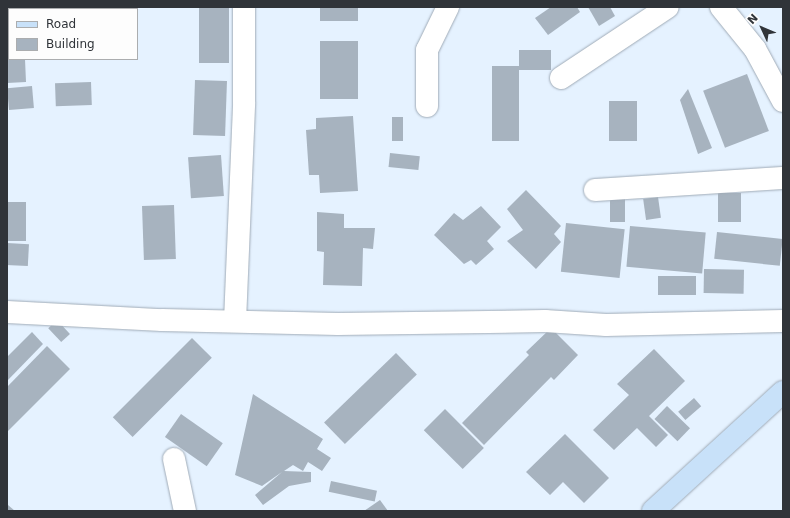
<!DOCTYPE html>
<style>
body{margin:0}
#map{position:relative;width:790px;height:518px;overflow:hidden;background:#e5f2ff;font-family:"DejaVu Sans",sans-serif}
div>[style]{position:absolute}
.building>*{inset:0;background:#a7b3bf;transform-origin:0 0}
.roads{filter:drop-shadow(0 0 1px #a0abb7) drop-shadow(0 0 1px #a0abb7)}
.street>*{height:22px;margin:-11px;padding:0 11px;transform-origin:11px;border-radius:11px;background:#fff}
.secondary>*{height:22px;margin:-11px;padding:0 11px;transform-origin:11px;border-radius:11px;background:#c8e1f9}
span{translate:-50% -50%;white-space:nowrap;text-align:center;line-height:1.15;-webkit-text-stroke:3.5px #fdfdfd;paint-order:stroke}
.frame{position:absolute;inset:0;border:8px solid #303439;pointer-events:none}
.legend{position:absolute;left:8px;top:8px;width:130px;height:52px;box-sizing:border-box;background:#fdfdfd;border:1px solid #abadaf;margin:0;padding:5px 7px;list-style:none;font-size:12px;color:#303439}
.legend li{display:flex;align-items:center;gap:8px;height:20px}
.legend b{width:20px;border:1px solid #abadaf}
.north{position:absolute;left:742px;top:8px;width:40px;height:40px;-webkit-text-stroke:3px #fdfdfd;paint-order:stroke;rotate:314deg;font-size:11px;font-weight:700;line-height:16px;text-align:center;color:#303439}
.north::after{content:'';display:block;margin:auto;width:14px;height:18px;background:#303439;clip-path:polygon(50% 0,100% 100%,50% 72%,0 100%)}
</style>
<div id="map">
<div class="building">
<i style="left:25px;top:7px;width:16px;height:2px"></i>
<i style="left:199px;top:7px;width:30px;height:56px"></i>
<i style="left:320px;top:7px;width:38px;height:14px"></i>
<i style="clip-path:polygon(551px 7px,577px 7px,580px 12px,548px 35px,535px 18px)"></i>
<i style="clip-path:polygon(588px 7px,610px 7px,615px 16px,599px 26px)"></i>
<i style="left:320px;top:41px;width:38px;height:58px"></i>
<i style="clip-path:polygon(7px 43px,9px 59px,25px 59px,26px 82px,7px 83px)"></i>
<i style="clip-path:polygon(519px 50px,551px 50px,551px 70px,519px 70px,519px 141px,492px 141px,492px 66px,519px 66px)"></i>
<i style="left:747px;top:74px;width:61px;height:47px;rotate:69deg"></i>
<i style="left:195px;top:80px;width:32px;height:55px;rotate:2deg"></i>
<i style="left:91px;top:82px;width:23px;height:36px;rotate:88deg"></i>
<i style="left:32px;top:86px;width:22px;height:25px;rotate:85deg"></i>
<i style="clip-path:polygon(688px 89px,712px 148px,698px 154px,680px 100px)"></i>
<i style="left:609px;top:101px;width:28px;height:40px"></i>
<i style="clip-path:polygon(353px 116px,358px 191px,320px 193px,319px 175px,309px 175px,306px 130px,316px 129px,316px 118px)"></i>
<i style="left:392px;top:117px;width:11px;height:24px"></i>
<i style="left:390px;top:153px;width:30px;height:14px;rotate:6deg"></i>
<i style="left:221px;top:155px;width:41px;height:33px;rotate:86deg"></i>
<i style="clip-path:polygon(526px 190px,561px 226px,554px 234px,561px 242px,536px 269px,507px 241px,523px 230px,507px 209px)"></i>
<i style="left:718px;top:193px;width:23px;height:29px"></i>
<i style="left:658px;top:197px;width:21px;height:15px;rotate:82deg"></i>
<i style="left:610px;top:198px;width:15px;height:24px"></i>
<i style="left:7px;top:202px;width:19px;height:39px"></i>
<i style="left:174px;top:205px;width:54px;height:32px;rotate:88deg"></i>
<i style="clip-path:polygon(481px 206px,501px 227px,487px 241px,494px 249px,476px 265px,471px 260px,464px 264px,434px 235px,454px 213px,463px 220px)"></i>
<i style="clip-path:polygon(317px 212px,344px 214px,344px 228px,375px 228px,373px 249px,363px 248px,362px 286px,323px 285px,324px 252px,317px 251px)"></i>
<i style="left:566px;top:223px;width:59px;height:49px;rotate:6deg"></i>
<i style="left:630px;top:226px;width:76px;height:41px;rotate:5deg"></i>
<i style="left:717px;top:232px;width:66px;height:27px;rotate:6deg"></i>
<i style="left:7px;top:243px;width:22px;height:22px;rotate:3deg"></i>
<i style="left:704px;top:269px;width:40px;height:24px;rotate:1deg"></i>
<i style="left:696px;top:276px;width:19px;height:38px;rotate:90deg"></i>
<i style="left:57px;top:320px;width:19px;height:12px;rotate:47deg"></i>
<i style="clip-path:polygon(551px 328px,578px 355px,554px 380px,551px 377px,484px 445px,462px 423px,529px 355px,526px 352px)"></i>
<i style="clip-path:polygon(32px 332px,43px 344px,7px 381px,7px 357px)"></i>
<i style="left:192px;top:338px;width:28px;height:112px;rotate:45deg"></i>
<i style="clip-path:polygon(47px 346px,70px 369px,7px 432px,7px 387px)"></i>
<i style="clip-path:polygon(654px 349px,685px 381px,649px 416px,668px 435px,656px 447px,637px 428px,614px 450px,593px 430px,629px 395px,617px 384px)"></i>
<i style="left:396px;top:353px;width:30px;height:100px;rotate:46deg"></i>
<i style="clip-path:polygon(253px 394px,323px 439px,317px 449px,331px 458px,322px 471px,308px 462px,303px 471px,293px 465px,284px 471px,311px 472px,311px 482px,289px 486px,263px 505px,255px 495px,282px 472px,262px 486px,235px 475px)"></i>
<i style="left:694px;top:398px;width:11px;height:21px;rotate:49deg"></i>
<i style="left:667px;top:406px;width:32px;height:18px;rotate:44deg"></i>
<i style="left:445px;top:409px;width:55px;height:30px;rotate:45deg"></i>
<i style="left:181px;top:414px;width:51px;height:28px;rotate:35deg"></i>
<i style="clip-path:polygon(565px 434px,609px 478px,584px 503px,563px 482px,550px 495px,526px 472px)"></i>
<i style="left:331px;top:481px;width:47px;height:11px;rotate:12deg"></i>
<i style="clip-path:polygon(380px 500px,388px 511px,364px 511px)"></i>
<i style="clip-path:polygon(8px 505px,15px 511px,7px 511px)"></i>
</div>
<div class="roads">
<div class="street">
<i style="left:721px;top:7px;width:54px;rotate:51deg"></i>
<i style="left:755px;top:49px;width:59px;rotate:61.7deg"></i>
<i style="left:561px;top:78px;width:128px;rotate:-33.6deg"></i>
<i style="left:427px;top:106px;width:56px;rotate:-90deg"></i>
<i style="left:427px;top:50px;width:48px;rotate:-64deg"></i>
<i style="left:595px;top:190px;width:188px;rotate:-3.7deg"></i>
<i style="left:7px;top:312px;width:155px;rotate:3deg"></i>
<i style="left:162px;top:320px;width:176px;rotate:1.3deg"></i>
<i style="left:338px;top:324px;width:207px;rotate:-0.8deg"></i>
<i style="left:545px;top:321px;width:61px;rotate:3.8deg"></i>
<i style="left:606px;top:325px;width:177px;rotate:-1.3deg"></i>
<i style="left:235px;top:321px;width:219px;rotate:-87.6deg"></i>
<i style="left:244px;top:102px;width:95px;rotate:-90deg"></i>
<i style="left:174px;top:459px;width:53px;rotate:78.1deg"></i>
</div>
<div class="secondary">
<i style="left:653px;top:511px;width:176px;rotate:-42.5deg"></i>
</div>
</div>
<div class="frame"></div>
<ul class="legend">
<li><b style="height:5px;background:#c8e1f9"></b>Road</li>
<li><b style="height:11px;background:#a7b3bf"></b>Building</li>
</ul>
<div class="north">N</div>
</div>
